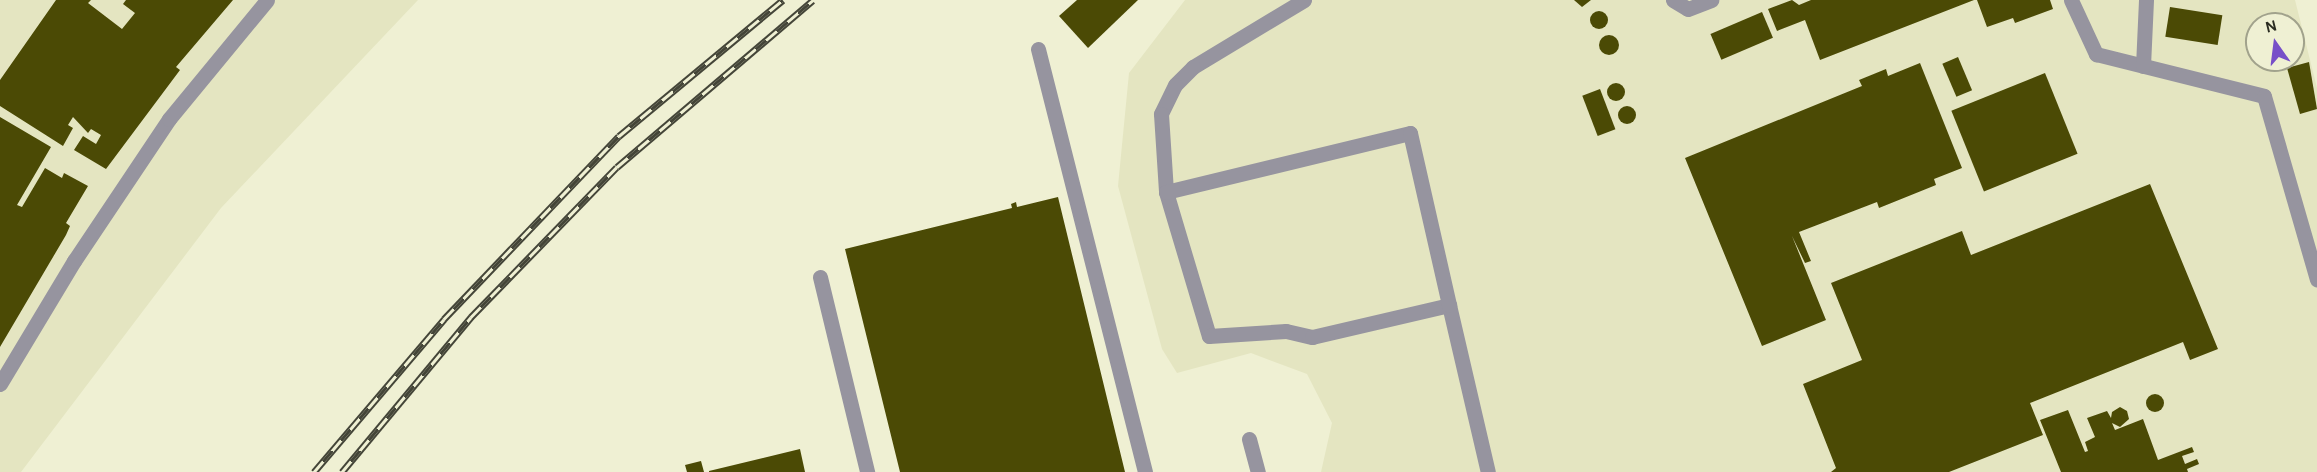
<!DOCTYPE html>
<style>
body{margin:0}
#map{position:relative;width:2317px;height:472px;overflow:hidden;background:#eff0d3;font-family:Karla,sans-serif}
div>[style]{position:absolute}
.built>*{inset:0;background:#e4e5c1}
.building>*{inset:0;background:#4b4a05;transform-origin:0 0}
.round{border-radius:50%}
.minor>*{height:15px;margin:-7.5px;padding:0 7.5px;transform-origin:7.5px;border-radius:7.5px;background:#96949f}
.rail>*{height:7px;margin-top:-3.5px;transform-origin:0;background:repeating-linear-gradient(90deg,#eff0d3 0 14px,#444538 0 28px);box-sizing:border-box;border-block:2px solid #444538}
span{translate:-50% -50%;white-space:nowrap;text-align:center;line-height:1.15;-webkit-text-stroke:6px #eff0d3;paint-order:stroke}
.north{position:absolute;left:2245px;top:12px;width:60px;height:60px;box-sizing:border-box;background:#eff0d3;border:2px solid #a1a28c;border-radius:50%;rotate:346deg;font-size:16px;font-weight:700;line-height:24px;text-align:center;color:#2b2c21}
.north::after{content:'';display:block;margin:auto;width:21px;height:27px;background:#774fc8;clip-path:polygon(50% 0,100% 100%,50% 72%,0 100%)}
</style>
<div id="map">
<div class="built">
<i style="clip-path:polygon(0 0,418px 0,221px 208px,21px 472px,0 472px)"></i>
<i style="clip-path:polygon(evenodd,1185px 0,2295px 0,2317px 88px,2317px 472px,1321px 472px,1332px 423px,1307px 374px,1251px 353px,1177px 373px,1162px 349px,1118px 186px,1129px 73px,1185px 0,2257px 24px,2293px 24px,2293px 60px,2257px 60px,2257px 24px)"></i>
</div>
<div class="building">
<i style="clip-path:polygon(56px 0,91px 0,88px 3px,122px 29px,135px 13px,123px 4px,126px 0,233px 0,176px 67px,180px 70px,106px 169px,74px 150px,83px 136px,96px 144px,101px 135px,91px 129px,88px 133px,73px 117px,68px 125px,73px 128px,63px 146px,0 106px,0 80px)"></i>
<i style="clip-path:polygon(1077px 0,1138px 0,1088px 48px,1059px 16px)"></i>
<i style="clip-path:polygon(1574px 0,1591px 0,1582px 7px)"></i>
<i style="clip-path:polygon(1792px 0,1799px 5px,1811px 0,1974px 0,1820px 60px,1805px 20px,1777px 31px,1768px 9px)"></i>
<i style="clip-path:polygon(1977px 0,2050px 0,2053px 9px,2015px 23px,2013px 18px,1987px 27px)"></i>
<i style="left:2170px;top:7px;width:53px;height:30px;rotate:9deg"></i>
<i class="round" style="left:1590px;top:11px;width:18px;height:18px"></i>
<i style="left:1762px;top:12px;width:28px;height:56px;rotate:67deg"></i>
<i class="round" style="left:1599px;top:35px;width:20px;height:20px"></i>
<i style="left:1958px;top:57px;width:36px;height:17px;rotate:67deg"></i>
<i style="clip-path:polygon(2309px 62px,2317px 109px,2300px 114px,2287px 68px)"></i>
<i style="clip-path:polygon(1920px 63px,1962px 168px,1934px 179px,1936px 185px,1879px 208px,1877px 202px,1799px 232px,1811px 261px,1805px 263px,1792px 236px,1826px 320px,1762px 346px,1685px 158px,1862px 86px,1859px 80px,1886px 69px,1888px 76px)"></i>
<i style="left:2045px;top:73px;width:87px;height:101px;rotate:68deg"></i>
<i class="round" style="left:1607px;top:83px;width:18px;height:18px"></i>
<i style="left:1600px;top:89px;width:43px;height:19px;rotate:69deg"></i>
<i class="round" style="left:1618px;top:106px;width:18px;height:18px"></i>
<i style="clip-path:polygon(0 117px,51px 147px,17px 205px,22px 207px,45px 168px,62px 178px,64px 173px,88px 186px,66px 223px,70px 226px,66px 235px,0 347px)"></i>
<i style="clip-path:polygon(2150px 184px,2218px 349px,2190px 360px,2183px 342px,2030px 403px,2043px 435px,1949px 472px,1831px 472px,1836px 468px,1803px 384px,1862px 360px,1831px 283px,1962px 231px,1971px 255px)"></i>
<i style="clip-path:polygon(1058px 197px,1125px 472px,900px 472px,845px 249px,1012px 208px,1011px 204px,1016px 202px,1017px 207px)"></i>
<i class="round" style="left:2146px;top:394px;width:18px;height:18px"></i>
<i style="clip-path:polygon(2120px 407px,2127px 411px,2129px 419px,2120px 427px,2112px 423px,2115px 430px,2143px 419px,2158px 460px,2192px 447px,2194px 452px,2182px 456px,2185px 464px,2197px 459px,2199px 464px,2187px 469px,2188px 472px,2061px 472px,2040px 420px,2068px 410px,2085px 452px,2088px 451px,2085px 442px,2095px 437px,2087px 418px,2107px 411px,2111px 418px,2112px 412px)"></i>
<i style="clip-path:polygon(800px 449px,805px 472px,709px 472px,709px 471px)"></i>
<i style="clip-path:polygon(701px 461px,704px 472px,687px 472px,685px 465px)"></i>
</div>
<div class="minor">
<i style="left:1304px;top:0;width:130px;rotate:148.9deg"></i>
<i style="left:1193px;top:67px;width:25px;rotate:135deg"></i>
<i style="left:1175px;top:85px;width:32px;rotate:116deg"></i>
<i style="left:1161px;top:114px;width:78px;rotate:86.3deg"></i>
<i style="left:1166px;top:192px;width:150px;rotate:73.4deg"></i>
<i style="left:1209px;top:336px;width:77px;rotate:-3.7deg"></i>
<i style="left:1286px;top:331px;width:27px;rotate:13deg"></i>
<i style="left:1312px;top:337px;width:141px;rotate:-13.1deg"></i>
<i style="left:1449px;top:305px;width:171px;rotate:76.9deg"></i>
<i style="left:1673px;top:0;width:17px;rotate:31deg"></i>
<i style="left:1688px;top:9px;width:25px;rotate:-21deg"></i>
<i style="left:2071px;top:0;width:60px;rotate:65.2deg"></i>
<i style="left:2096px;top:54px;width:173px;rotate:14deg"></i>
<i style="left:2264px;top:96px;width:191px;rotate:73.9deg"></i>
<i style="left:1038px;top:49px;width:436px;rotate:75.8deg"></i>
<i style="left:2143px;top:66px;width:66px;rotate:-87.4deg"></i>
<i style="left:1166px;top:192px;width:251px;rotate:-13.6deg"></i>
<i style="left:1410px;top:133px;width:176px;rotate:77.2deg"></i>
<i style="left:820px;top:277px;width:201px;rotate:76.4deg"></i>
<i style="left:0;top:384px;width:144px;rotate:-59deg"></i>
<i style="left:74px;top:261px;width:171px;rotate:-56.2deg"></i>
<i style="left:169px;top:119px;width:154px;rotate:-50.5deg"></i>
<i style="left:1249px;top:439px;width:34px;rotate:75deg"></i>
</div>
<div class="rail">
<i style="left:314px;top:472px;width:201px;rotate:-49.6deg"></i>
<i style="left:444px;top:319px;width:253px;rotate:-46.3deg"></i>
<i style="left:619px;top:136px;width:213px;rotate:-39.7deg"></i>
<i style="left:342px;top:472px;width:202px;rotate:-50.2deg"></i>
<i style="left:471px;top:317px;width:209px;rotate:-45.8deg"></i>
<i style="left:617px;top:167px;width:257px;rotate:-40.4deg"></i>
</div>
<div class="north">N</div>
</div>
